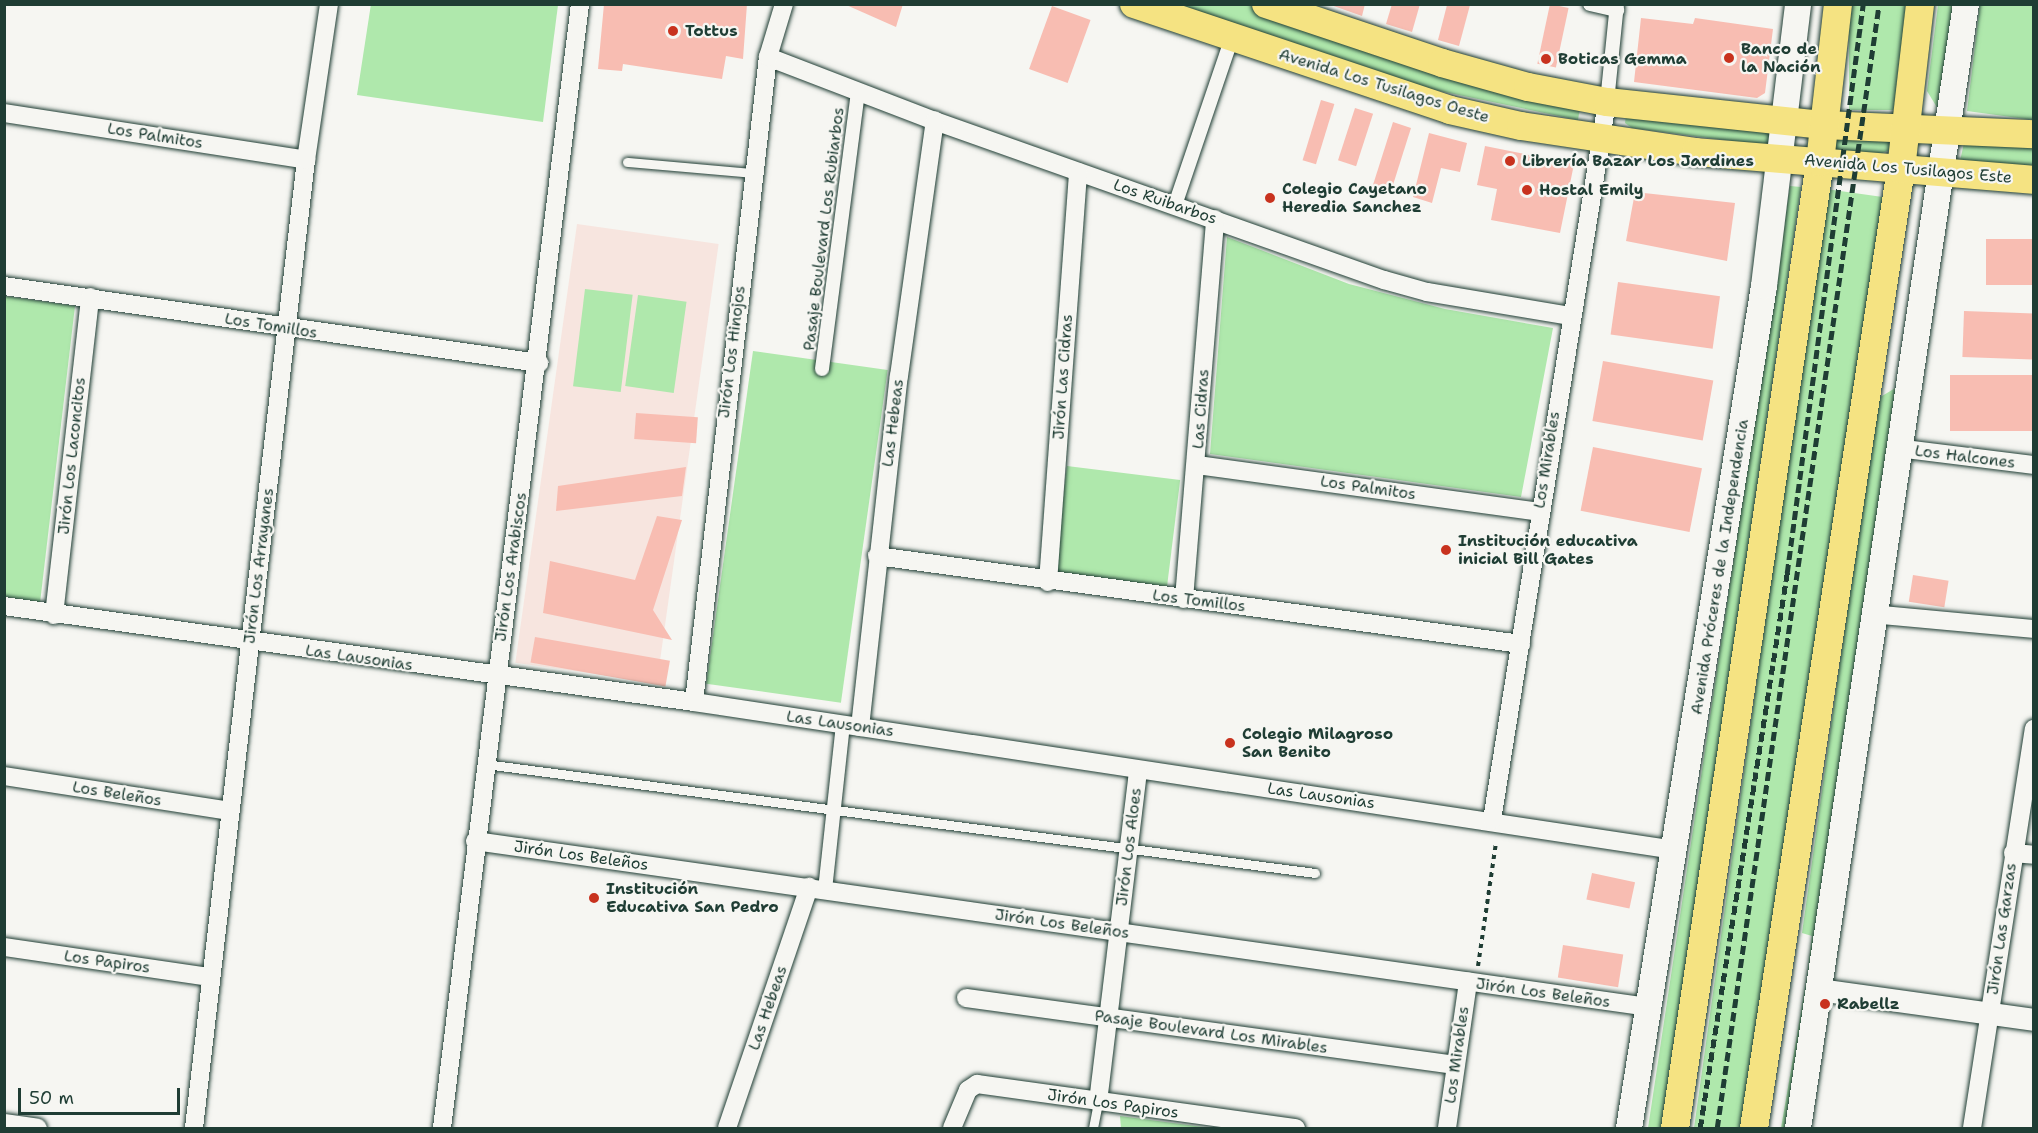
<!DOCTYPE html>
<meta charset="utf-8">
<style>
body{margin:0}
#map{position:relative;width:2038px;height:1133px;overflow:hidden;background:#f6f6f2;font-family:"Shantell Sans",sans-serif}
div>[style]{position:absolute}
.built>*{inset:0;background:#f7e5df;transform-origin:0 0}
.green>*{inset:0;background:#afe8ac;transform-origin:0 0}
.building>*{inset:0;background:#f8bdb2;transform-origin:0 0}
.path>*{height:4px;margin-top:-2px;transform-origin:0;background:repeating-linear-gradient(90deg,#1f3d34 0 4.5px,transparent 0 9px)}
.roads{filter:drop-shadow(0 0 2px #1f3d34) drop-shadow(0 0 2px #1f3d34)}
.service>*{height:9px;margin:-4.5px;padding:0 4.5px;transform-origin:4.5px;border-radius:4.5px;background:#f6f6f2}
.pedestrian>*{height:14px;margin:-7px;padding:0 7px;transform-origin:7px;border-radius:7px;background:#f6f6f2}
.minor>*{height:18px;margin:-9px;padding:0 9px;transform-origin:9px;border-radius:9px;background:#f6f6f2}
.tertiary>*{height:22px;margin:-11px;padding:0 11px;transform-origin:11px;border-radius:11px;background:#f6f6f2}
.secondary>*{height:26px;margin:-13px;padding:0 13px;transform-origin:13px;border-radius:13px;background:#f6f6f2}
.primary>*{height:28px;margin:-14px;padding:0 14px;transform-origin:14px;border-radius:14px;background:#f5e382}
.rail>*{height:4.5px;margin-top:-2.25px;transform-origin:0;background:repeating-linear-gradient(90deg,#1f3d34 0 9px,transparent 0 13.5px)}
.dots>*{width:16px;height:16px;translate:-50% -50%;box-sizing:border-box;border:3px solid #f6f6f2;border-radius:50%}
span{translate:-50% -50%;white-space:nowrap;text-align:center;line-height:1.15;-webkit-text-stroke:4.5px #f6f6f2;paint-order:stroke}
.poi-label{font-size:16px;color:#1f3d34;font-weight:700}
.left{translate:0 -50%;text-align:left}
.street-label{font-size:16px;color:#1f3d34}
.frame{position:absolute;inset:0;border:6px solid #1f3d34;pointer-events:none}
.scale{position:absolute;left:18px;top:1088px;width:162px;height:27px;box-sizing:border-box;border:3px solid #1f3d34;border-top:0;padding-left:8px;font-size:18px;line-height:21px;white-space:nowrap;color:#1f3d34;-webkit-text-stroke:4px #f6f6f2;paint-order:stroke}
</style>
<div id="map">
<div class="built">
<i style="left:577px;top:224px;width:143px;height:443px;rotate:8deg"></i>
</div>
<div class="green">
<i style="clip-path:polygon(371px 4px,558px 5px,543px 122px,357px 95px)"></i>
<i style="clip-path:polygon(1179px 5px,1247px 5px,1580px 108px,1578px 120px,1430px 89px)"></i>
<i style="left:1849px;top:5px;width:58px;height:105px"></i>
<i style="clip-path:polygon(1938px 5px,1957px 5px,1938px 109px,1927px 91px)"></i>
<i style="clip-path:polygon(1980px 5px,2033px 5px,2033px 120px,1967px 111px)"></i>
<i style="clip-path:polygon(1626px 114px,1772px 129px,1769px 145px,1763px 145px,1632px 128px,1625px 123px)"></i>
<i style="clip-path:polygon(1831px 138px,1891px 138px,1890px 150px,1877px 155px,1837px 151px,1830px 146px)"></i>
<i style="clip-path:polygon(2033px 140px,2033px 169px,1960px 161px,1964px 143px)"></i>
<i style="clip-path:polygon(1790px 186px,1801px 187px,1663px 1128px,1648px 1128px)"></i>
<i style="left:1826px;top:189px;width:59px;height:949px;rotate:8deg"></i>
<i style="clip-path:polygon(1227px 237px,1349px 284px,1445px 309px,1553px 328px,1521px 497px,1210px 454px)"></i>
<i style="left:585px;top:289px;width:48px;height:98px;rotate:7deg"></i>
<i style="left:638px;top:295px;width:49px;height:92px;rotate:8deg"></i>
<i style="clip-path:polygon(4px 296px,75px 306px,40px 603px,5px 597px)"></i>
<i style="left:753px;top:351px;width:136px;height:336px;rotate:8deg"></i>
<i style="clip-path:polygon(1897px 387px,1789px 1128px,1781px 1128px,1807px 977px,1812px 936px,1802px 933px,1877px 399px)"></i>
<i style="left:1067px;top:466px;width:114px;height:108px;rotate:7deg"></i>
<i style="clip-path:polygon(1120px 1116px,1211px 1128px,1121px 1128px)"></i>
</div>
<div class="building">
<i style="clip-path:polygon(604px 4px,747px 4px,743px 59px,726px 56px,722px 79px,623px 64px,622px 71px,598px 69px)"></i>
<i style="clip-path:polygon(844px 4px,903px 4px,896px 27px)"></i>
<i style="clip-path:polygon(1328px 4px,1365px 4px,1362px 16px)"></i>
<i style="clip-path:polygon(1392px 4px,1420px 4px,1412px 32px,1386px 24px)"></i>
<i style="left:1550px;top:4px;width:19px;height:61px;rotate:12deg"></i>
<i style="clip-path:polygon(1447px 5px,1470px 5px,1459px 46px,1438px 40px)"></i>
<i style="left:1052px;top:6px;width:41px;height:67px;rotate:20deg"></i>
<i style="clip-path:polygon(1641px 18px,1693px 24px,1695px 18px,1773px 29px,1765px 93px,1757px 98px,1634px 82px)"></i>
<i style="left:1321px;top:100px;width:14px;height:63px;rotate:17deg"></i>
<i style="left:1355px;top:108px;width:19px;height:55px;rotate:18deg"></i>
<i style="clip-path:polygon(1393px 122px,1411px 128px,1392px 188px,1386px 192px,1372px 188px)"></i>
<i style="clip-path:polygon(1429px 133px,1467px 143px,1460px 172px,1441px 168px,1432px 203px,1413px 197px)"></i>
<i style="clip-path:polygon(1485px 146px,1574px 164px,1560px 233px,1491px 220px,1497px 189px,1477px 185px)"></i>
<i style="clip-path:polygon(1635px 192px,1735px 203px,1727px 261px,1626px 241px)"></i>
<i style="left:2034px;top:239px;width:46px;height:48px;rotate:90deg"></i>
<i style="left:1618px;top:282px;width:103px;height:53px;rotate:8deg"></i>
<i style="left:1964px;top:311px;width:70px;height:46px;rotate:2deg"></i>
<i style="left:1603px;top:361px;width:112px;height:61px;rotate:10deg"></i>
<i style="left:2034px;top:375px;width:56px;height:84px;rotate:90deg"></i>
<i style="left:636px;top:413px;width:62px;height:26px;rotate:4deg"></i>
<i style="left:1593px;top:447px;width:111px;height:65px;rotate:11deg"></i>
<i style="clip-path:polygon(686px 467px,682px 496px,556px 511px,558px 486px)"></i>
<i style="clip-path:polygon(657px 516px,682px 520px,653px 610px,672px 640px,543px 613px,550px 561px,635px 580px)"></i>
<i style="left:1913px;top:575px;width:36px;height:27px;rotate:9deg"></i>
<i style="left:535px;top:637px;width:137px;height:26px;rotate:10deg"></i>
<i style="left:1592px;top:873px;width:44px;height:27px;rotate:12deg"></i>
<i style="left:1563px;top:945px;width:61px;height:33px;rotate:9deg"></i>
</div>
<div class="path">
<i style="left:1478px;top:966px;width:125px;rotate:-81.7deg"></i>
</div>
<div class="roads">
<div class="service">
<i style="left:627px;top:162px;width:126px;rotate:5deg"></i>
<i style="left:485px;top:764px;width:837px;rotate:7.48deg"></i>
<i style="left:1093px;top:1128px;width:26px;rotate:-79deg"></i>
</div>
<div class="pedestrian">
<i style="left:1590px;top:4px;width:28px;rotate:13deg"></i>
<i style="left:1607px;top:102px;width:99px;rotate:-84.2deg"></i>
<i style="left:1175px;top:205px;width:176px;rotate:-71.2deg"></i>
<i style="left:822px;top:369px;width:279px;rotate:-82.6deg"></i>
<i style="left:825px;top:890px;width:166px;rotate:-83.8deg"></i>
</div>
<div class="minor">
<i style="left:768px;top:57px;width:179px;rotate:21deg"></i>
<i style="left:935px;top:121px;width:476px;rotate:19.5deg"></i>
<i style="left:1384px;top:280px;width:45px;rotate:15.6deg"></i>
<i style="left:1427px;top:292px;width:146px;rotate:9.5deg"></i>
<i style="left:4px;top:113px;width:306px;rotate:8.8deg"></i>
<i style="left:4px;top:286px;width:541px;rotate:8.19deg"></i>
<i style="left:1897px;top:448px;width:138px;rotate:7.1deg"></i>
<i style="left:1197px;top:465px;width:344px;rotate:7.8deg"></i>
<i style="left:877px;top:556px;width:650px;rotate:7.78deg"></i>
<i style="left:1048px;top:582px;width:411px;rotate:-85.8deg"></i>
<i style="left:1184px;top:599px;width:381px;rotate:-85.3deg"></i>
<i style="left:4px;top:606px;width:697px;rotate:7.92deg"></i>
<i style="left:694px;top:702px;width:992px;rotate:8.58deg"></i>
<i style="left:1872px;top:614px;width:163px;rotate:5.3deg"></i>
<i style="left:54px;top:615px;width:320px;rotate:-83.5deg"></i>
<i style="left:694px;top:702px;width:649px;rotate:-83.46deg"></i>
<i style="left:768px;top:57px;width:55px;rotate:-73.2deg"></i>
<i style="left:860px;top:727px;width:353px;rotate:-83.7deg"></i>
<i style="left:899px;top:376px;width:258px;rotate:-82deg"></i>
<i style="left:4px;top:776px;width:228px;rotate:8.8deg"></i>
<i style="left:1492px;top:820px;width:727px;rotate:-80.9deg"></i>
<i style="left:475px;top:841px;width:1186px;rotate:8.05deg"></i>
<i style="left:2013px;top:853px;width:21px;rotate:5deg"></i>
<i style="left:4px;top:947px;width:208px;rotate:8.3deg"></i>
<i style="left:966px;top:998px;width:494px;rotate:7.8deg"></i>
<i style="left:1098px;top:1102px;width:333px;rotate:-83.1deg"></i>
<i style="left:4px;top:1123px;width:34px;rotate:8deg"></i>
<i style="left:194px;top:1128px;width:974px;rotate:-83.4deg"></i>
<i style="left:306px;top:160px;width:158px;rotate:-81.6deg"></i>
<i style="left:442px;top:1128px;width:1132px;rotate:-83deg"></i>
<i style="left:727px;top:1128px;width:255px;rotate:-71.2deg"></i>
<i style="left:952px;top:1128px;width:41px;rotate:-67.2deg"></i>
<i style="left:968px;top:1090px;width:11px;rotate:-34deg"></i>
<i style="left:977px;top:1084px;width:322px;rotate:7.9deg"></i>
<i style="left:1447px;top:1128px;width:148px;rotate:-81.8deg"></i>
<i style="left:1972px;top:1128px;width:404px;rotate:-81.2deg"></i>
</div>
<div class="tertiary">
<i style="left:1819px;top:990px;width:217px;rotate:7.9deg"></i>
</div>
<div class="secondary">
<i style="left:1629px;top:1128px;width:853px;rotate:-80.89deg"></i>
<i style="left:1764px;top:286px;width:284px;rotate:-83.1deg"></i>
<i style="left:1798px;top:1128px;width:1136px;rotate:-81.5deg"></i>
</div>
<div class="primary">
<i style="left:1134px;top:4px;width:333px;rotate:18.5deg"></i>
<i style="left:1450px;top:110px;width:73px;rotate:12.7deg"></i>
<i style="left:1521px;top:126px;width:177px;rotate:8.5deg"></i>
<i style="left:1696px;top:152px;width:339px;rotate:4.7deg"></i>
<i style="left:1266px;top:4px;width:186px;rotate:18.5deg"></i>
<i style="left:1442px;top:63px;width:89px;rotate:15.6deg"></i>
<i style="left:1528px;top:87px;width:80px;rotate:10.8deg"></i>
<i style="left:1607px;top:102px;width:218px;rotate:6.1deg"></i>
<i style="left:1824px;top:125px;width:210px;rotate:2.5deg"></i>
<i style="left:1675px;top:1128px;width:977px;rotate:-81.46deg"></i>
<i style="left:1820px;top:162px;width:159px;rotate:-83.5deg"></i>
<i style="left:1754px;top:1128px;width:970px;rotate:-81.29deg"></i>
<i style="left:1901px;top:169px;width:166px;rotate:-83.4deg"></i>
</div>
</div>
<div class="rail">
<i style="left:1700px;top:1128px;width:562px;rotate:-81.09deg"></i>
<i style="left:1787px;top:573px;width:574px;rotate:-82.39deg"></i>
<i style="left:1717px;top:1128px;width:1136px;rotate:-81.8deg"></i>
</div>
<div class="dots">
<i style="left:673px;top:31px;background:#c8321e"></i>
<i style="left:1729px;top:58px;background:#c8321e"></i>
<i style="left:1546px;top:59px;background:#c8321e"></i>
<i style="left:1510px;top:161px;background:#c8321e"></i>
<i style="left:1527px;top:190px;background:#c8321e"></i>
<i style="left:1270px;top:198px;background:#c8321e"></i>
<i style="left:1446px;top:550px;background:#c8321e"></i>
<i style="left:1230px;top:743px;background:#c8321e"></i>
<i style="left:594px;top:898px;background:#c8321e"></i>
<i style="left:1825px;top:1004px;background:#c8321e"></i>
</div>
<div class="poi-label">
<span class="left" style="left:685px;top:31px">Tottus</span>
<span class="left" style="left:1741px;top:58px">Banco de<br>la Nación</span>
<span class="left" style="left:1558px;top:59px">Boticas Gemma</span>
<span class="left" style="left:1522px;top:161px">Librería Bazar Los Jardines</span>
<span class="left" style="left:1282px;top:198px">Colegio Cayetano<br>Heredia Sanchez</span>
<span class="left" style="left:1539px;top:190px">Hostal Emily</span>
<span class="left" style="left:1458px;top:550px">Institución educativa<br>inicial Bill Gates</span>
<span class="left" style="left:1242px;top:743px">Colegio Milagroso<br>San Benito</span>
<span class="left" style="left:606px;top:898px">Institución<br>Educativa San Pedro</span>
<span class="left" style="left:1837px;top:1004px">Rabellz</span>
</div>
<div class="street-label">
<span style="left:1384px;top:86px;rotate:17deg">Avenida Los Tusilagos Oeste</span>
<span style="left:155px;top:136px;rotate:9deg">Los Palmitos</span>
<span style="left:1908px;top:169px;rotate:5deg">Avenida Los Tusilagos Este</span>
<span style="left:1165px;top:202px;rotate:19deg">Los Ruibarbos</span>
<span style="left:824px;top:229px;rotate:-83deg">Pasaje Boulevard Los Rubiarbos</span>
<span style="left:271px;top:326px;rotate:9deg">Los Tomillos</span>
<span style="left:732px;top:352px;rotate:-83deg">Jirón Los Hinojos</span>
<span style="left:1063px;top:377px;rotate:-86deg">Jirón Las Cidras</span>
<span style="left:1201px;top:409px;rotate:-86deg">Las Cidras</span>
<span style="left:893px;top:423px;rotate:-83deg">Las Hebeas</span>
<span style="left:72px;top:456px;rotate:-84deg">Jirón Los Laconcitos</span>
<span style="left:1965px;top:457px;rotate:7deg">Los Halcones</span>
<span style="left:1547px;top:460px;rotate:-81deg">Los Mirables</span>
<span style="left:1368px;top:488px;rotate:8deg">Los Palmitos</span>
<span style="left:259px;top:566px;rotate:-83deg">Jirón Los Arrayanes</span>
<span style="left:511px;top:567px;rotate:-82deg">Jirón Los Arabiscos</span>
<span style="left:1720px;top:567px;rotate:-81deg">Avenida Próceres de la Independencia</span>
<span style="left:1199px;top:601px;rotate:7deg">Los Tomillos</span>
<span style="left:359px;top:658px;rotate:8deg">Las Lausonias</span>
<span style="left:840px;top:724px;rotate:8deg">Las Lausonias</span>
<span style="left:117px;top:794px;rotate:9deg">Los Beleños</span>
<span style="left:1321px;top:796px;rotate:8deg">Las Lausonias</span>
<span style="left:1129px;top:847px;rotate:-83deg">Jirón Los Aloes</span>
<span style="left:581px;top:856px;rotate:8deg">Jirón Los Beleños</span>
<span style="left:1062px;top:924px;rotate:8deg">Jirón Los Beleños</span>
<span style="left:2002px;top:929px;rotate:-82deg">Jirón Las Garzas</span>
<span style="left:107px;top:962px;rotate:8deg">Los Papiros</span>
<span style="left:1543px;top:993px;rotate:8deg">Jirón Los Beleños</span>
<span style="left:768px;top:1008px;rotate:-71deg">Las Hebeas</span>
<span style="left:1211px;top:1032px;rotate:8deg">Pasaje Boulevard Los Mirables</span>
<span style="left:1457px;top:1055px;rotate:-82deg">Los Mirables</span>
<span style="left:1113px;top:1104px;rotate:8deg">Jirón Los Papiros</span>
</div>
<div class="frame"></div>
<div class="scale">50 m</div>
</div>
